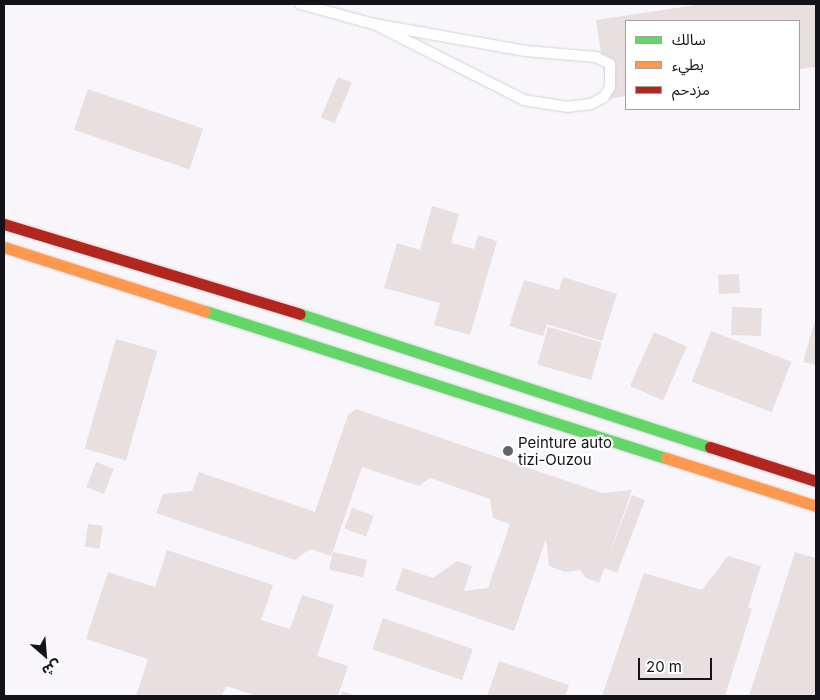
<!DOCTYPE html>
<meta charset="utf-8">
<style>
body{margin:0}
#map{position:relative;width:820px;height:700px;overflow:hidden;background:#f8f6fb;font-family:Inter,"Noto Sans Arabic",sans-serif}
div>[style]{position:absolute}
.building>*{inset:0;background:#e7dfe0;transform-origin:0 0}
.roads{filter:drop-shadow(0 0 1px #d4d2d8) drop-shadow(0 0 1px #d4d2d8)}
.lane>*{height:10px;margin:-5px;padding:0 5px;transform-origin:5px;border-radius:5px;background:#fefefe}
.fast>*{height:11px;margin:-5.5px;padding:0 5.5px;transform-origin:5.5px;border-radius:5.5px;background:#63d668}
.slow>*{height:11px;margin:-5.5px;padding:0 5.5px;transform-origin:5.5px;border-radius:5.5px;background:#ff974d}
.jam>*{height:11px;margin:-5.5px;padding:0 5.5px;transform-origin:5.5px;border-radius:5.5px;background:#b3261e}
.dots>*{width:14px;height:14px;translate:-50% -50%;box-sizing:border-box;border:2px solid #fff;border-radius:50%}
span{translate:-50% -50%;white-space:nowrap;text-align:center;line-height:1.15;-webkit-text-stroke:4.5px #fff;paint-order:stroke}
.poi-label{font-size:15px;color:#15131a}
.left{translate:0 -50%;text-align:left}
.frame{position:absolute;inset:0;border:5px solid #15131a;pointer-events:none}
.legend{position:absolute;left:625px;top:20px;width:175px;height:90px;box-sizing:border-box;background:#fff;border:1px solid #a1a1a3;margin:0;padding:6px 9px;list-style:none;font-size:15px;color:#15131a}
.legend li{display:flex;align-items:center;gap:10px;height:25px}
.legend b{width:25px;border:1px solid #a1a1a3}
.north{position:absolute;left:20px;top:630px;width:50px;height:50px;-webkit-text-stroke:4px #fff;paint-order:stroke;rotate:153deg;font-size:14px;font-weight:700;line-height:20px;text-align:center;color:#15131a}
.north::after{content:'';display:block;margin:auto;width:18px;height:22px;background:#15131a;clip-path:polygon(50% 0,100% 100%,50% 72%,0 100%)}
.scale{position:absolute;left:638px;top:658px;width:74px;height:22px;box-sizing:border-box;border:2px solid #15131a;border-top:0;padding-left:6px;font-size:15px;line-height:18px;white-space:nowrap;color:#15131a;-webkit-text-stroke:4px #fff;paint-order:stroke}
</style>
<div id="map">
<div class="building">
<i style="clip-path:polygon(703px 4px,816px 4px,816px 67px,799px 69px,799px 21px,626px 21px,626px 96px,608px 99px,596px 20px)"></i>
<i style="left:338px;top:77px;width:15px;height:44px;rotate:23deg"></i>
<i style="left:88px;top:89px;width:122px;height:43px;rotate:19deg"></i>
<i style="clip-path:polygon(432px 206px,459px 214px,451px 243px,474px 249px,478px 235px,497px 241px,470px 335px,434px 325px,440px 303px,384px 288px,397px 243px,420px 250px)"></i>
<i style="left:739px;top:274px;width:19px;height:21px;rotate:87deg"></i>
<i style="clip-path:polygon(563px 277px,617px 294px,602px 341px,547px 324px,543px 336px,509px 326px,524px 280px,559px 290px)"></i>
<i style="left:732px;top:307px;width:30px;height:28px;rotate:2deg"></i>
<i style="clip-path:polygon(815px 321px,816px 321px,816px 365px,803px 362px)"></i>
<i style="left:548px;top:327px;width:56px;height:39px;rotate:16deg"></i>
<i style="left:711px;top:331px;width:86px;height:54px;rotate:21deg"></i>
<i style="left:654px;top:332px;width:36px;height:59px;rotate:24deg"></i>
<i style="left:116px;top:339px;width:43px;height:114px;rotate:16deg"></i>
<i style="clip-path:polygon(356px 409px,602px 493px,632px 490px,599px 583px,586px 578px,580px 570px,565px 572px,549px 566px,546px 539px,514px 631px,395px 590px,403px 568px,433px 578px,457px 561px,472px 566px,464px 591px,488px 588px,510px 524px,493px 518px,490px 499px,430px 478px,419px 486px,362px 467px,331px 556px,310px 549px,295px 560px,156px 513px,163px 494px,192px 491px,199px 472px,315px 512px,348px 415px)"></i>
<i style="left:96px;top:462px;width:19px;height:27px;rotate:21deg"></i>
<i style="left:632px;top:495px;width:14px;height:78px;rotate:21deg"></i>
<i style="left:352px;top:508px;width:23px;height:22px;rotate:20deg"></i>
<i style="left:88px;top:524px;width:15px;height:23px;rotate:8deg"></i>
<i style="clip-path:polygon(167px 550px,273px 585px,261px 620px,290px 629px,302px 595px,334px 605px,317px 656px,348px 666px,338px 696px,257px 696px,226px 686px,222px 696px,136px 696px,148px 659px,86px 639px,108px 572px,155px 587px)"></i>
<i style="left:333px;top:552px;width:35px;height:18px;rotate:13deg"></i>
<i style="clip-path:polygon(795px 552px,816px 558px,816px 696px,749px 696px)"></i>
<i style="clip-path:polygon(728px 556px,761px 566px,748px 607px,752px 609px,725px 696px,602px 696px,644px 573px,702px 590px)"></i>
<i style="left:383px;top:618px;width:95px;height:33px;rotate:19deg"></i>
<i style="clip-path:polygon(499px 661px,569px 685px,565px 696px,487px 696px)"></i>
<i style="clip-path:polygon(342px 691px,357px 696px,341px 696px)"></i>
</div>
<div class="roads">
<div class="lane">
<i style="left:300px;top:4px;width:77px;rotate:15.1deg"></i>
<i style="left:374px;top:24px;width:154px;rotate:10.1deg"></i>
<i style="left:526px;top:51px;width:70px;rotate:4.9deg"></i>
<i style="left:596px;top:57px;width:16px;rotate:27deg"></i>
<i style="left:610px;top:64px;width:23px;rotate:90deg"></i>
<i style="left:610px;top:87px;width:12px;rotate:121deg"></i>
<i style="left:604px;top:97px;width:15px;rotate:152deg"></i>
<i style="left:591px;top:104px;width:23px;rotate:173deg"></i>
<i style="left:568px;top:107px;width:45px;rotate:-171deg"></i>
<i style="left:524px;top:100px;width:168px;rotate:-153.1deg"></i>
</div>
<div class="fast">
<i style="left:205px;top:311px;width:484px;rotate:17.7deg"></i>
<i style="left:300px;top:314px;width:431px;rotate:18deg"></i>
</div>
<div class="slow">
<i style="left:4px;top:247px;width:211px;rotate:17.7deg"></i>
<i style="left:666px;top:458px;width:157px;rotate:17.7deg"></i>
</div>
<div class="jam">
<i style="left:4px;top:224px;width:309px;rotate:16.9deg"></i>
<i style="left:710px;top:447px;width:111px;rotate:17.8deg"></i>
</div>
</div>
<div class="dots">
<i style="left:508px;top:451px;background:#646269"></i>
</div>
<div class="poi-label">
<span class="left" style="left:518px;top:451px">Peinture auto<br>tizi-Ouzou</span>
</div>
<div class="frame"></div>
<ul class="legend">
<li><b style="height:6px;background:#63d668"></b>سالك</li>
<li><b style="height:6px;background:#ff974d"></b>بطيء</li>
<li><b style="height:6px;background:#b3261e"></b>مزدحم</li>
</ul>
<div class="north">ش</div>
<div class="scale">20 m</div>
</div>
